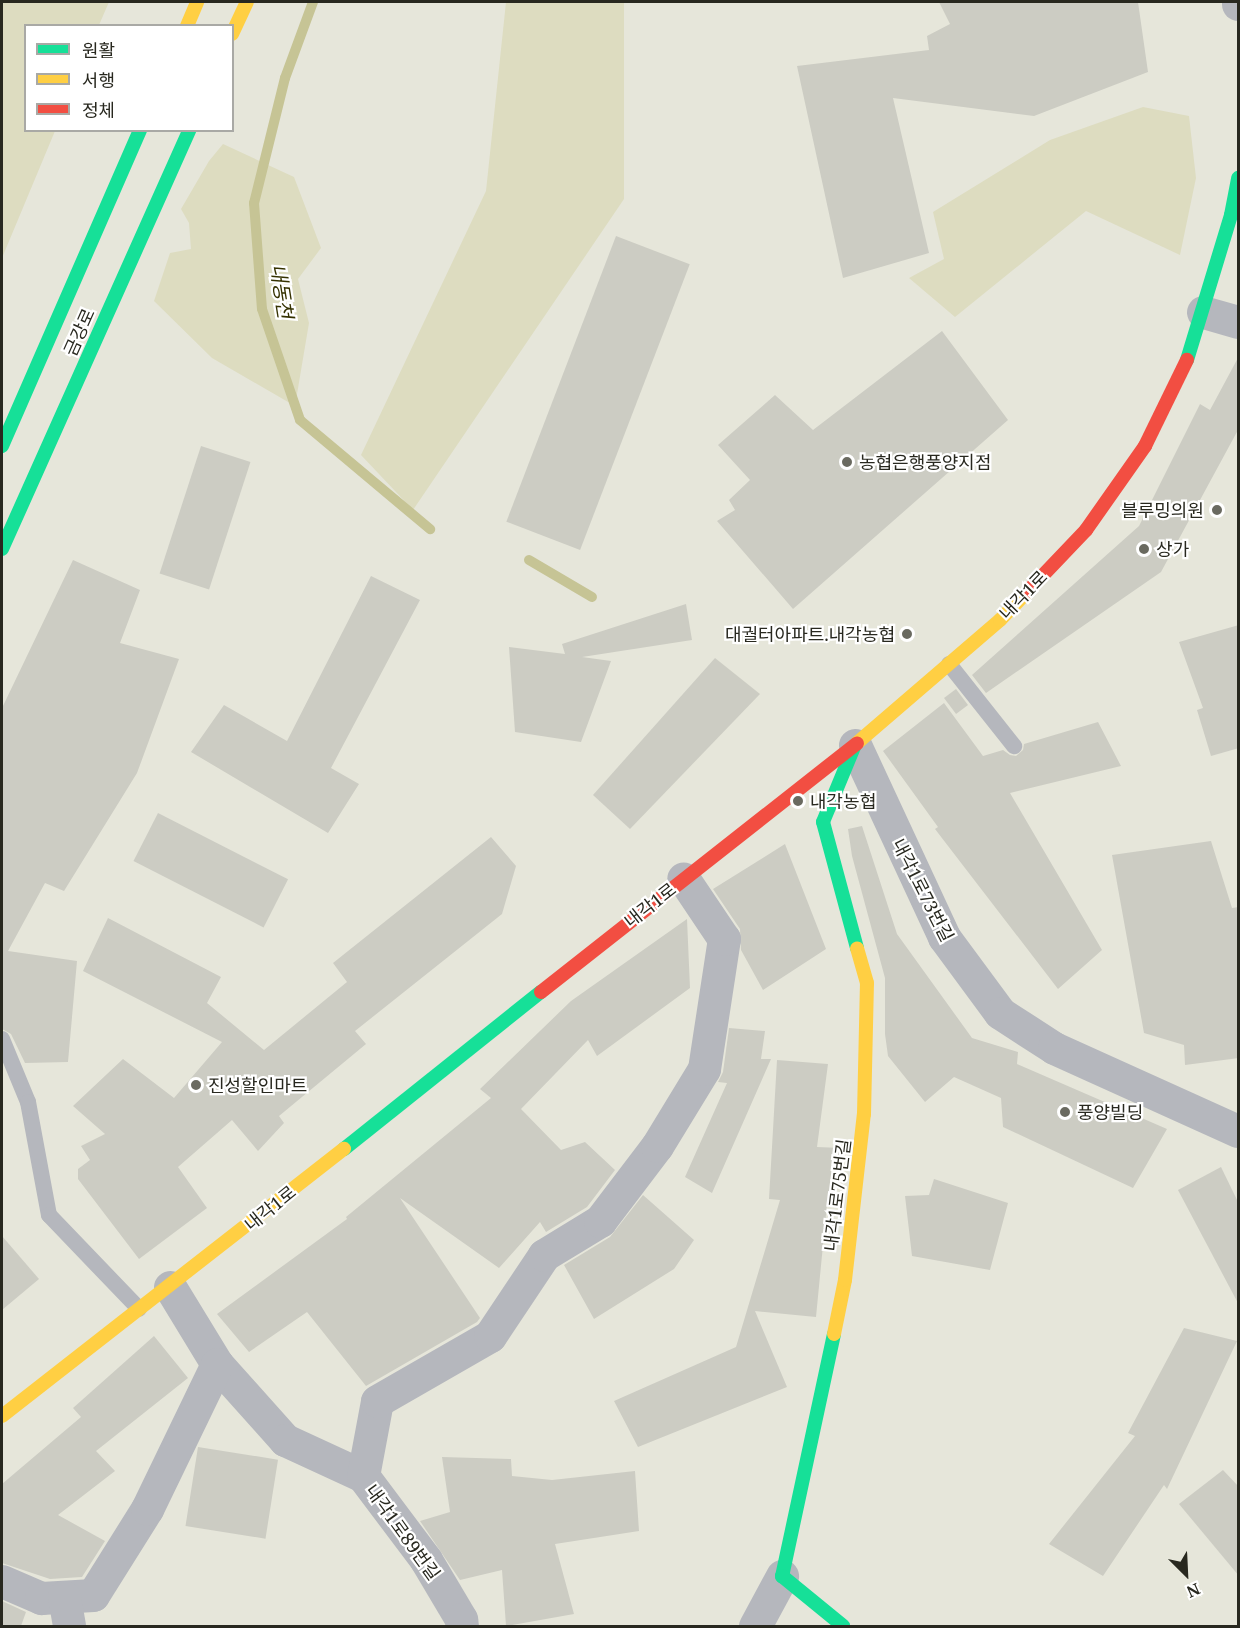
<!DOCTYPE html>
<meta charset="utf-8">
<style>
body{margin:0}
#map{position:relative;width:1240px;height:1628px;overflow:hidden;background:#e6e6da;font-family:"Noto Serif","Noto Sans KR",serif}
div>[style]{position:absolute}
.green>*{inset:0;background:#dddcc0}
.stream>*{height:10px;margin:-5px;padding:0 5px;transform-origin:5px;border-radius:5px;background:#c6c495}
.building>*{inset:0;background:#ccccc3;transform-origin:0 0}
.lane>*{height:16px;margin:-8px;padding:0 8px;transform-origin:8px;border-radius:8px;background:#b5b7bd}
.street>*{height:33px;margin:-16.5px;padding:0 16.5px;transform-origin:16.5px;border-radius:16.5px;background:#b5b7bd}
.fast>*{height:14px;margin:-7px;padding:0 7px;transform-origin:7px;border-radius:7px;background:#16e098}
.slow>*{height:14px;margin:-7px;padding:0 7px;transform-origin:7px;border-radius:7px;background:#ffcf43}
.jam>*{height:14px;margin:-7px;padding:0 7px;transform-origin:7px;border-radius:7px;background:#f24e42}
.dots>*{width:16px;height:16px;translate:-50% -50%;box-sizing:border-box;border:3px solid #fff;border-radius:50%}
span{translate:-50% -50%;white-space:nowrap;text-align:center;line-height:1.15;-webkit-text-stroke:4.5px #fff;paint-order:stroke}
.street-label{font-size:18px;color:#28281f}
.poi-label{font-size:18px;color:#28281f}
.left{translate:0 -50%;text-align:left}
.right{translate:-100% -50%;text-align:right}
.water-label{font-size:20px;color:#353200;font-style:italic}
.frame{position:absolute;inset:0;border:3px solid #28281f;pointer-events:none}
.legend{position:absolute;left:24px;top:24px;width:210px;height:108px;box-sizing:border-box;background:#fff;border:2px solid #a9a9a5;margin:0;padding:8px 10px;list-style:none;font-size:18px;color:#28281f}
.legend li{display:flex;align-items:center;gap:12px;height:30px}
.legend b{width:30px;border:2px solid #a9a9a5}
.north{position:absolute;left:1156px;top:1544px;width:60px;height:60px;-webkit-text-stroke:4px #fff;paint-order:stroke;rotate:156deg;font-size:16px;font-weight:700;line-height:24px;text-align:center;color:#28281f}
.north::after{content:'';display:block;margin:auto;width:21px;height:27px;background:#28281f;clip-path:polygon(50% 0,100% 100%,50% 72%,0 100%)}
</style>
<div id="map">
<div class="green">
<i style="clip-path:polygon(2px 2px,109px 2px,99px 25px,26px 26px,26px 130px,55px 131px,2px 258px)"></i>
<i style="clip-path:polygon(506px 2px,624px 2px,624px 199px,413px 510px,361px 455px,486px 191px)"></i>
<i style="clip-path:polygon(1143px 107px,1189px 116px,1196px 178px,1180px 255px,1086px 211px,955px 317px,909px 278px,944px 259px,933px 212px,1050px 140px)"></i>
<i style="clip-path:polygon(223px 144px,294px 177px,321px 248px,298px 279px,309px 323px,295px 406px,212px 358px,154px 301px,170px 253px,191px 249px,189px 223px,181px 209px,209px 161px)"></i>
</div>
<div class="stream">
<i style="left:313px;top:2px;width:81px;rotate:110.2deg"></i>
<i style="left:285px;top:78px;width:129px;rotate:103.9deg"></i>
<i style="left:254px;top:203px;width:106px;rotate:85.7deg"></i>
<i style="left:262px;top:309px;width:117px;rotate:71.1deg"></i>
<i style="left:300px;top:420px;width:170px;rotate:40deg"></i>
<i style="left:529px;top:560px;width:73px;rotate:30.4deg"></i>
</div>
<div class="building">
<i style="clip-path:polygon(939px 2px,1138px 2px,1148px 72px,1034px 116px,893px 98px,929px 253px,843px 278px,797px 66px,929px 50px,927px 36px,950px 24px)"></i>
<i style="left:616px;top:236px;width:79px;height:306px;rotate:21deg"></i>
<i style="clip-path:polygon(942px 331px,1008px 420px,793px 609px,717px 521px,735px 510px,729px 500px,750px 480px,718px 445px,775px 395px,813px 430px)"></i>
<i style="clip-path:polygon(1239px 356px,1238px 430px,1161px 572px,986px 693px,972px 675px,1139px 526px,1200px 404px,1210px 410px)"></i>
<i style="left:201px;top:446px;width:52px;height:134px;rotate:18deg"></i>
<i style="clip-path:polygon(73px 560px,140px 590px,120px 643px,179px 659px,137px 773px,64px 891px,45px 883px,8px 951px,77px 961px,68px 1062px,25px 1063px,11px 1034px,2px 1029px,2px 708px)"></i>
<i style="clip-path:polygon(371px 576px,420px 600px,331px 768px,359px 784px,328px 833px,191px 752px,224px 705px,287px 741px)"></i>
<i style="clip-path:polygon(686px 604px,692px 640px,582px 657px,611px 661px,581px 742px,515px 732px,509px 647px,565px 654px,562px 644px)"></i>
<i style="clip-path:polygon(1239px 625px,1239px 748px,1211px 756px,1197px 710px,1203px 708px,1179px 642px)"></i>
<i style="clip-path:polygon(715px 658px,760px 694px,630px 829px,593px 795px)"></i>
<i style="left:956px;top:689px;width:20px;height:15px;rotate:53deg"></i>
<i style="clip-path:polygon(944px 703px,983px 756px,1003px 750px,1010px 755px,1016px 756px,1023px 750px,1024px 744px,1098px 722px,1121px 766px,1010px 793px,1102px 950px,1058px 989px,935px 829px,938px 827px,883px 751px)"></i>
<i style="left:158px;top:813px;width:146px;height:54px;rotate:27deg"></i>
<i style="clip-path:polygon(862px 826px,897px 934px,972px 1038px,1018px 1052px,1017px 1064px,1167px 1129px,1133px 1188px,1003px 1127px,1001px 1098px,954px 1077px,925px 1102px,888px 1056px,885px 1034px,885px 978px,852px 856px,848px 829px)"></i>
<i style="clip-path:polygon(491px 837px,516px 866px,502px 914px,355px 1031px,366px 1044px,279px 1116px,284px 1123px,258px 1151px,232px 1120px,178px 1167px,207px 1208px,139px 1259px,78px 1179px,78px 1169px,90px 1160px,81px 1146px,105px 1134px,73px 1106px,123px 1059px,174px 1098px,222px 1042px,83px 971px,108px 918px,221px 977px,207px 1003px,264px 1050px,347px 982px,333px 963px)"></i>
<i style="clip-path:polygon(1211px 841px,1232px 908px,1239px 907px,1239px 1058px,1185px 1065px,1184px 1045px,1144px 1033px,1112px 855px)"></i>
<i style="clip-path:polygon(785px 844px,826px 949px,763px 990px,741px 950px,740px 929px,713px 889px)"></i>
<i style="clip-path:polygon(687px 919px,690px 988px,597px 1056px,588px 1040px,521px 1109px,561px 1150px,585px 1142px,615px 1170px,587px 1207px,546px 1232px,540px 1222px,499px 1268px,400px 1198px,480px 1318px,477px 1322px,366px 1386px,307px 1312px,249px 1352px,217px 1314px,347px 1219px,346px 1217px,491px 1098px,480px 1089px,571px 1001px)"></i>
<i style="clip-path:polygon(729px 1028px,765px 1031px,761px 1059px,771px 1059px,712px 1193px,685px 1177px,727px 1083px,718px 1082px,723px 1072px)"></i>
<i style="clip-path:polygon(777px 1060px,828px 1064px,817px 1147px,841px 1148px,833px 1205px,827px 1204px,816px 1317px,755px 1311px,787px 1387px,638px 1447px,614px 1401px,736px 1347px,780px 1200px,769px 1199px)"></i>
<i style="clip-path:polygon(1221px 1167px,1239px 1204px,1239px 1305px,1178px 1190px)"></i>
<i style="clip-path:polygon(934px 1179px,1008px 1203px,990px 1270px,912px 1256px,905px 1196px,929px 1195px)"></i>
<i style="clip-path:polygon(643px 1195px,694px 1240px,674px 1269px,594px 1319px,564px 1265px,610px 1237px)"></i>
<i style="clip-path:polygon(2px 1236px,39px 1279px,2px 1310px)"></i>
<i style="clip-path:polygon(1184px 1328px,1237px 1341px,1167px 1489px,1164px 1485px,1103px 1576px,1049px 1544px,1135px 1436px,1128px 1433px)"></i>
<i style="clip-path:polygon(154px 1336px,188px 1378px,96px 1451px,115px 1471px,58px 1515px,105px 1541px,82px 1577px,50px 1579px,2px 1563px,2px 1484px,81px 1417px,73px 1408px)"></i>
<i style="left:198px;top:1447px;width:81px;height:80px;rotate:9deg"></i>
<i style="clip-path:polygon(442px 1457px,511px 1459px,512px 1476px,552px 1480px,635px 1471px,639px 1531px,555px 1544px,574px 1614px,506px 1626px,502px 1570px,460px 1580px,420px 1521px,450px 1512px)"></i>
<i style="clip-path:polygon(1223px 1470px,1239px 1487px,1239px 1576px,1179px 1504px)"></i>
<i style="clip-path:polygon(2px 1601px,26px 1612px,21px 1626px,2px 1626px)"></i>
</div>
<div class="lane">
<i style="left:949px;top:664px;width:105px;rotate:51.6deg"></i>
<i style="left:2px;top:1039px;width:68px;rotate:67.6deg"></i>
<i style="left:28px;top:1102px;width:115px;rotate:79.5deg"></i>
<i style="left:49px;top:1215px;width:130px;rotate:46.2deg"></i>
</div>
<div class="street">
<i style="left:1238px;top:2px;width:2px;rotate:90deg"></i>
<i style="left:1203px;top:312px;width:36px;rotate:16deg"></i>
<i style="left:855px;top:745px;width:212px;rotate:65.1deg"></i>
<i style="left:944px;top:937px;width:94px;rotate:53.6deg"></i>
<i style="left:1000px;top:1013px;width:64px;rotate:32.9deg"></i>
<i style="left:1054px;top:1048px;width:202px;rotate:24.3deg"></i>
<i style="left:170px;top:1287px;width:90px;rotate:58.6deg"></i>
<i style="left:217px;top:1364px;width:102px;rotate:48.2deg"></i>
<i style="left:285px;top:1440px;width:86px;rotate:24.8deg"></i>
<i style="left:363px;top:1476px;width:105px;rotate:53.1deg"></i>
<i style="left:426px;top:1560px;width:69px;rotate:59.3deg"></i>
<i style="left:461px;top:1619px;width:7px;rotate:82deg"></i>
<i style="left:363px;top:1476px;width:76px;rotate:-79.4deg"></i>
<i style="left:377px;top:1401px;width:130px;rotate:-29.9deg"></i>
<i style="left:490px;top:1336px;width:97px;rotate:-56.3deg"></i>
<i style="left:544px;top:1255px;width:66px;rotate:-31.3deg"></i>
<i style="left:600px;top:1221px;width:94px;rotate:-52.8deg"></i>
<i style="left:657px;top:1146px;width:90px;rotate:-58.6deg"></i>
<i style="left:704px;top:1069px;width:132px;rotate:-81.3deg"></i>
<i style="left:724px;top:939px;width:73px;rotate:-123.9deg"></i>
<i style="left:2px;top:1581px;width:43px;rotate:23.6deg"></i>
<i style="left:41px;top:1598px;width:52px;rotate:-3.3deg"></i>
<i style="left:93px;top:1595px;width:102px;rotate:-57.9deg"></i>
<i style="left:147px;top:1509px;width:161px;rotate:-64.2deg"></i>
<i style="left:64px;top:1597px;width:29px;rotate:80deg"></i>
<i style="left:755px;top:1626px;width:57px;rotate:-61.6deg"></i>
</div>
<div class="fast">
<i style="left:1187px;top:360px;width:152px;rotate:-73.1deg"></i>
<i style="left:1231px;top:215px;width:38px;rotate:-79deg"></i>
<i style="left:2px;top:446px;width:345px;rotate:-66.4deg"></i>
<i style="left:2px;top:549px;width:459px;rotate:-65.9deg"></i>
<i style="left:854px;top:747px;width:81px;rotate:112.5deg"></i>
<i style="left:823px;top:822px;width:131px;rotate:74.9deg"></i>
<i style="left:344px;top:1149px;width:252px;rotate:-38.6deg"></i>
<i style="left:834px;top:1334px;width:248px;rotate:102.1deg"></i>
<i style="left:782px;top:1576px;width:79px;rotate:39.3deg"></i>
</div>
<div class="slow">
<i style="left:187px;top:26px;width:26px;rotate:-67deg"></i>
<i style="left:232px;top:34px;width:35px;rotate:-65deg"></i>
<i style="left:857px;top:743px;width:189px;rotate:-40.7deg"></i>
<i style="left:1000px;top:620px;width:39px;rotate:-46deg"></i>
<i style="left:834px;top:1334px;width:55px;rotate:-78.5deg"></i>
<i style="left:845px;top:1280px;width:167px;rotate:-83.5deg"></i>
<i style="left:864px;top:1114px;width:131px;rotate:-88.7deg"></i>
<i style="left:867px;top:983px;width:36px;rotate:-106deg"></i>
<i style="left:2px;top:1416px;width:434px;rotate:-38deg"></i>
</div>
<div class="jam">
<i style="left:1027px;top:592px;width:86px;rotate:-46.4deg"></i>
<i style="left:1086px;top:530px;width:103px;rotate:-54.9deg"></i>
<i style="left:1145px;top:446px;width:96px;rotate:-64deg"></i>
<i style="left:541px;top:992px;width:402px;rotate:-38.2deg"></i>
</div>
<div class="dots">
<i style="left:847px;top:462px;background:#6a6a60"></i>
<i style="left:1217px;top:510px;background:#6a6a60"></i>
<i style="left:1144px;top:549px;background:#6a6a60"></i>
<i style="left:907px;top:634px;background:#6a6a60"></i>
<i style="left:798px;top:801px;background:#6a6a60"></i>
<i style="left:196px;top:1085px;background:#6a6a60"></i>
<i style="left:1065px;top:1112px;background:#6a6a60"></i>
</div>
<div class="street-label">
<span style="left:79px;top:332px;rotate:-66deg">금강로</span>
<span style="left:1023px;top:595px;rotate:-46deg">내각1로</span>
<span style="left:923px;top:890px;rotate:63deg">내각1로73번길</span>
<span style="left:650px;top:905px;rotate:-38deg">내각1로</span>
<span style="left:837px;top:1195px;rotate:-83deg">내각1로75번길</span>
<span style="left:270px;top:1208px;rotate:-39deg">내각1로</span>
<span style="left:403px;top:1532px;rotate:54deg">내각1로89번길</span>
</div>
<div class="poi-label">
<span class="left" style="left:859px;top:462px">농협은행풍양지점</span>
<span class="right" style="left:1204px;top:510px">블루밍의원</span>
<span class="left" style="left:1156px;top:549px">상가</span>
<span class="right" style="left:895px;top:634px">대궐터아파트.내각농협</span>
<span class="left" style="left:810px;top:801px">내각농협</span>
<span class="left" style="left:208px;top:1085px">진성할인마트</span>
<span class="left" style="left:1077px;top:1112px">풍양빌딩</span>
</div>
<div class="water-label">
<span style="left:282px;top:291px;rotate:81deg">내동천</span>
</div>
<div class="frame"></div>
<ul class="legend">
<li><b style="height:8px;background:#16e098"></b>원활</li>
<li><b style="height:8px;background:#ffcf43"></b>서행</li>
<li><b style="height:8px;background:#f24e42"></b>정체</li>
</ul>
<div class="north">N</div>
</div>
